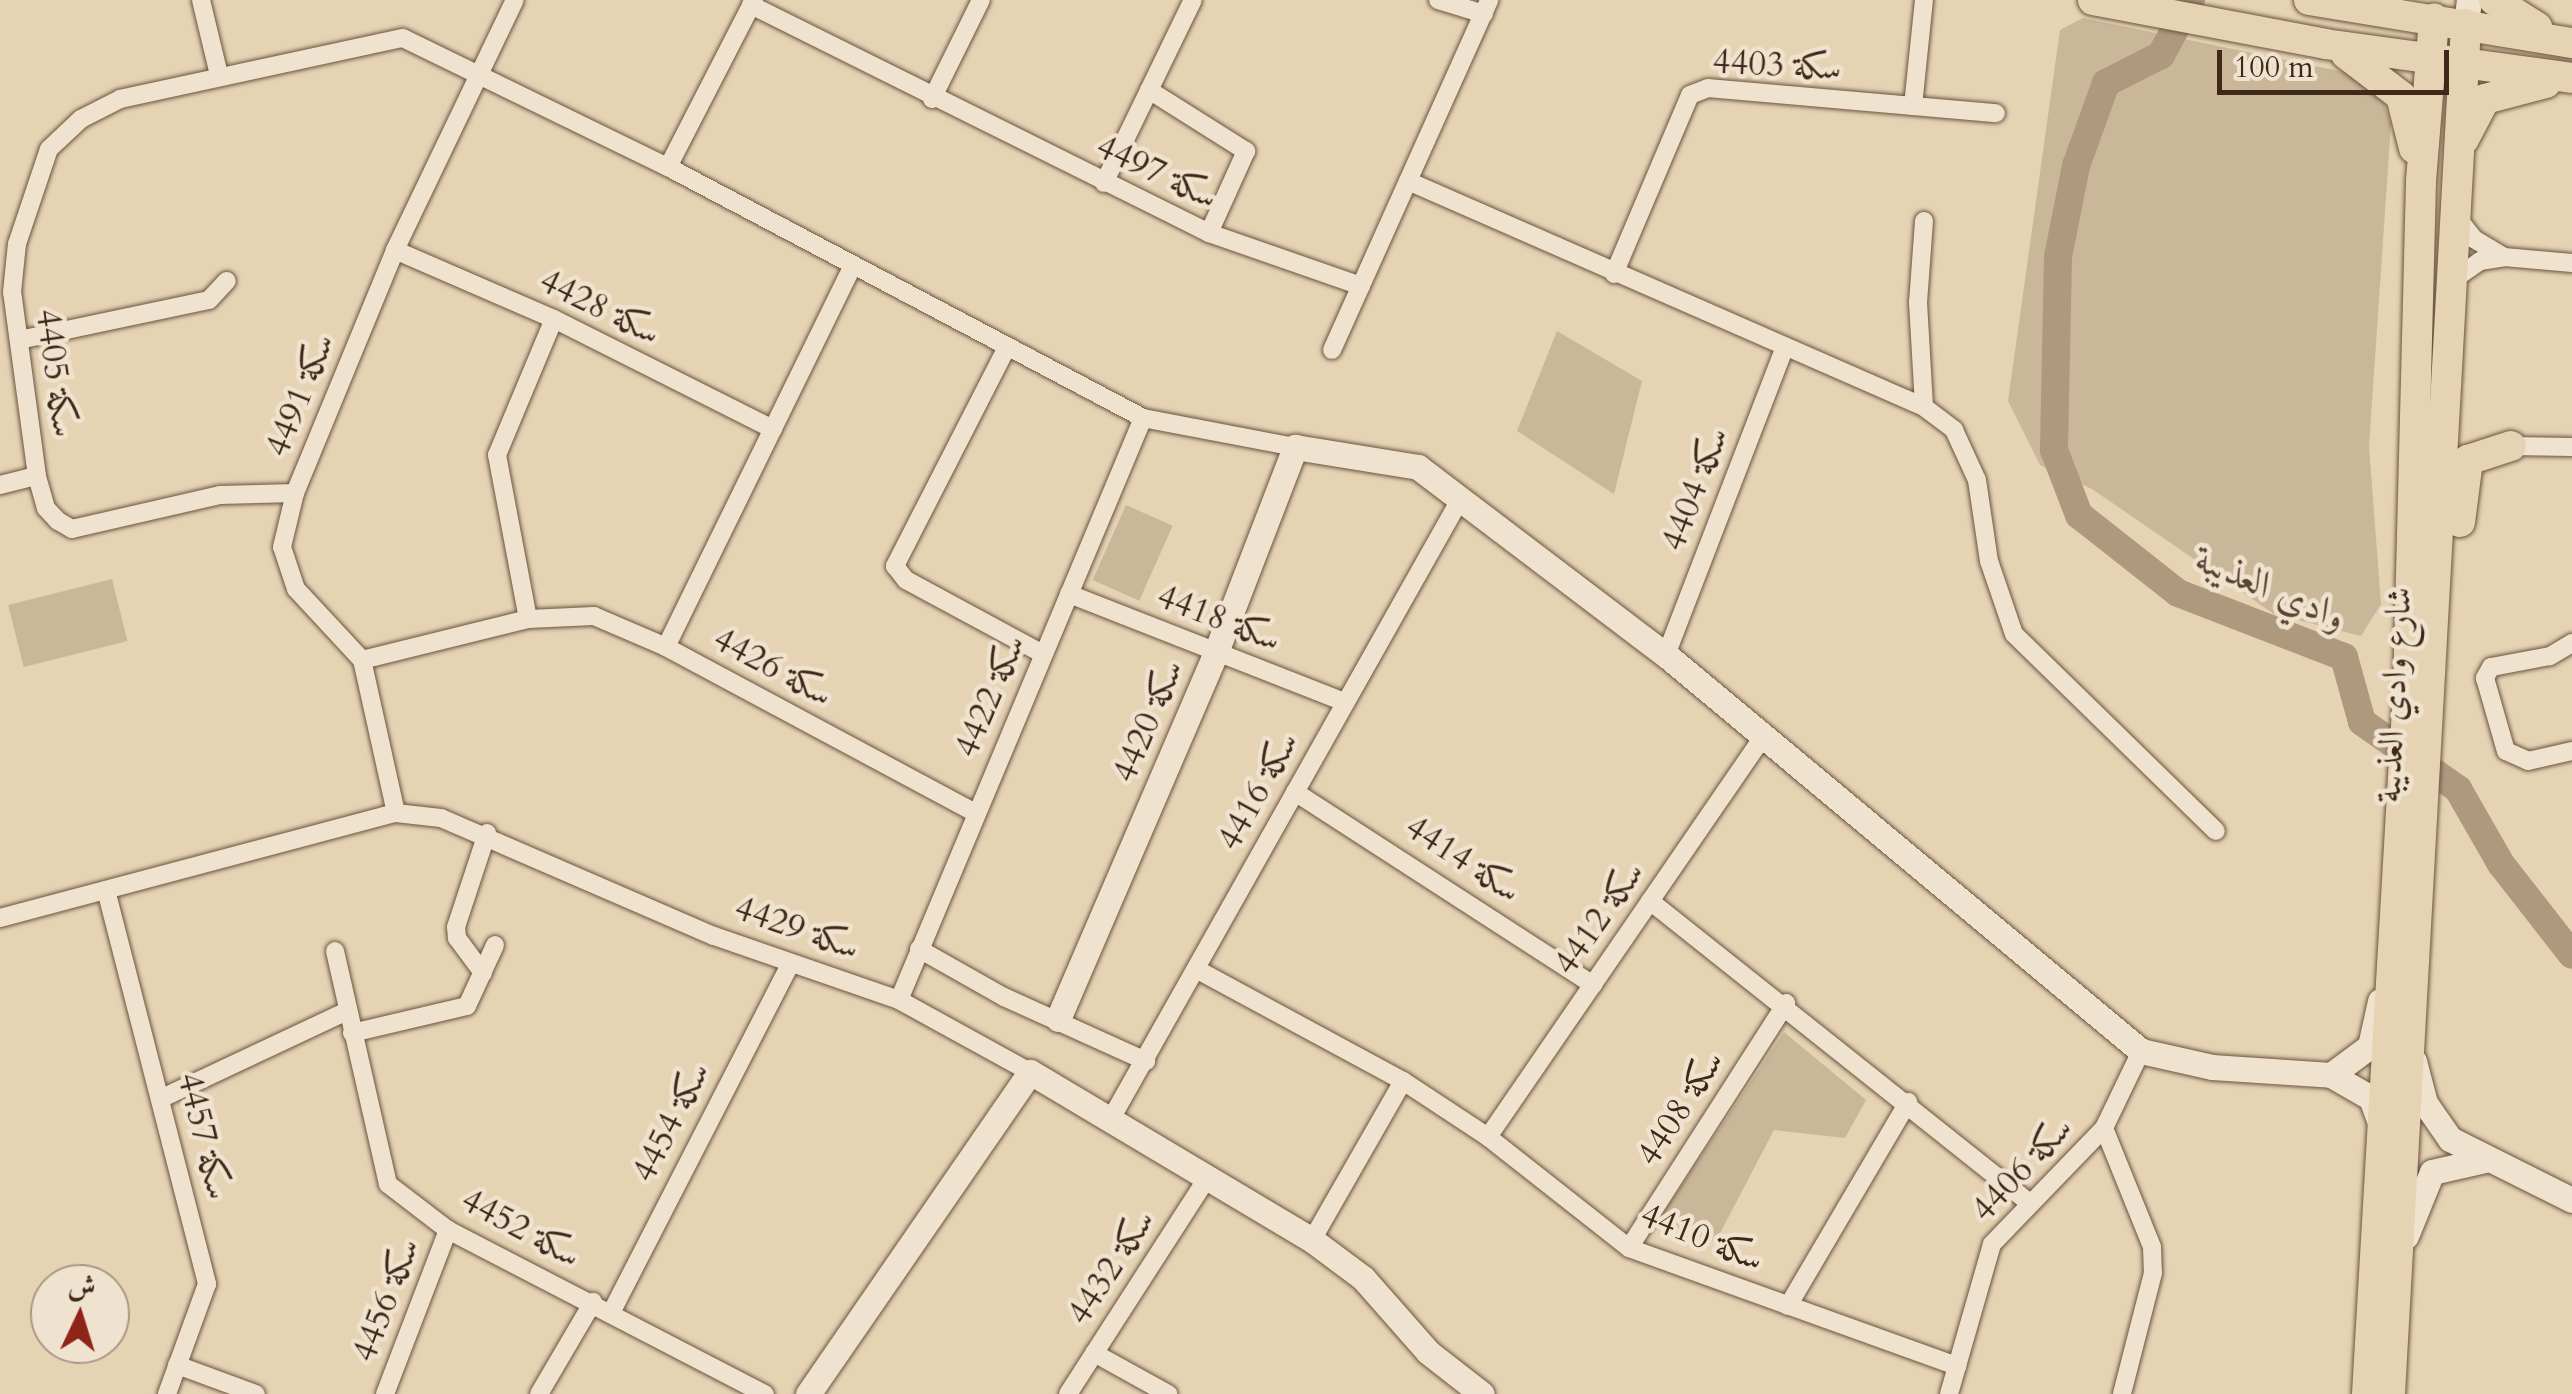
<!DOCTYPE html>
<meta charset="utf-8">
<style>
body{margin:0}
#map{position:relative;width:2572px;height:1394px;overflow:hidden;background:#e6d3b4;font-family:Cardo,Amiri,serif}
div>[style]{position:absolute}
.green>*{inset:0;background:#cab699;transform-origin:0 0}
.river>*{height:28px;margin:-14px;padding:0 14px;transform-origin:14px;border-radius:14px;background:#ae997f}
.roads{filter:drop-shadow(0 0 2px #6a533f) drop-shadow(0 0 2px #6a533f)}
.street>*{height:18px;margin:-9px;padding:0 9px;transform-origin:9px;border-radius:9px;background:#efe2ce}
.secondary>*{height:25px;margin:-12.5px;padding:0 12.5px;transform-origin:12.5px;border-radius:12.5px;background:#efe2ce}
.primary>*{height:30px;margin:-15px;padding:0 15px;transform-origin:15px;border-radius:15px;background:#e6d3b4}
span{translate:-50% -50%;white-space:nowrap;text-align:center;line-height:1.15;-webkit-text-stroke:9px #efe2ce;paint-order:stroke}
.street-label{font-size:35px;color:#402818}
.water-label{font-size:38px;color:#5c4432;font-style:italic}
.north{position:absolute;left:30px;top:1264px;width:100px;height:100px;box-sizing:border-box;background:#efe2ce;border:2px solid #a99885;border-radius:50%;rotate:4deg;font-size:28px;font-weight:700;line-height:40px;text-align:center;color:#402818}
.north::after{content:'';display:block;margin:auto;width:35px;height:45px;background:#8f2418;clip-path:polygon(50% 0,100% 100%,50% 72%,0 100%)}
.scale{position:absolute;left:2217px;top:50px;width:232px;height:45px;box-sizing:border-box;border:5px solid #402818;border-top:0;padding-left:12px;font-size:30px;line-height:35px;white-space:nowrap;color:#402818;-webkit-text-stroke:8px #efe2ce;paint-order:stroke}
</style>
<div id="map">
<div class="green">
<i style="clip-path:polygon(2083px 18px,2358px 75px,2382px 98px,2391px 124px,2369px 446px,2381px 604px,2361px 636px,2274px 614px,2092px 489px,2040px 465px,2008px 401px,2060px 30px)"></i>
<i style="clip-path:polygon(1557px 331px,1642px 381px,1614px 494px,1517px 431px)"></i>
<i style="left:1126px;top:505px;width:51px;height:82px;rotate:24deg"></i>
<i style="left:112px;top:579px;width:64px;height:107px;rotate:76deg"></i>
<i style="clip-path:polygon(1784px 1032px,1866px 1100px,1845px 1138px,1774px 1130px,1717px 1239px,1699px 1246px,1656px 1224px)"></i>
</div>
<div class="river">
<i style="left:2191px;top:0;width:63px;rotate:118.6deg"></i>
<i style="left:2161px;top:55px;width:62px;rotate:153deg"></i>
<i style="left:2106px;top:83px;width:88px;rotate:109.9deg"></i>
<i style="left:2076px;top:166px;width:93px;rotate:101.2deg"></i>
<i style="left:2058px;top:257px;width:193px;rotate:91.2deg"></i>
<i style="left:2054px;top:450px;width:70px;rotate:69deg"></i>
<i style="left:2079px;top:515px;width:126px;rotate:38.2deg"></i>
<i style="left:2178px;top:593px;width:178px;rotate:21.1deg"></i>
<i style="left:2344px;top:657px;width:67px;rotate:74.5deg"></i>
<i style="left:2362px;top:722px;width:117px;rotate:34.9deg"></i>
<i style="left:2458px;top:789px;width:86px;rotate:60.2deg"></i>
<i style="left:2501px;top:864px;width:115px;rotate:52deg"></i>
</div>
<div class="roads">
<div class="street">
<i style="left:201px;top:0;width:77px;rotate:76.5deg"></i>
<i style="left:1438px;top:0;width:48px;rotate:16.9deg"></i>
<i style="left:751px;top:5px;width:512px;rotate:26.46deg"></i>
<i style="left:1209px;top:233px;width:161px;rotate:19.2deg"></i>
<i style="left:1149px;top:90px;width:115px;rotate:32.2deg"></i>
<i style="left:1246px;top:151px;width:90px;rotate:114.3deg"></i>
<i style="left:932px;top:99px;width:110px;rotate:-63.7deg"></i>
<i style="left:1913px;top:106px;width:107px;rotate:-84.1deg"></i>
<i style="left:668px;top:167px;width:188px;rotate:-62.8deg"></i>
<i style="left:1408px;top:181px;width:563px;rotate:23.65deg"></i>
<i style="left:1924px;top:407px;width:38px;rotate:37deg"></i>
<i style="left:1954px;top:430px;width:55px;rotate:65.3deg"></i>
<i style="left:1977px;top:480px;width:82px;rotate:81.6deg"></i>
<i style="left:1989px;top:561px;width:77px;rotate:71.1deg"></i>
<i style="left:2014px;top:634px;width:282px;rotate:44.3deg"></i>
<i style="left:1104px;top:183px;width:203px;rotate:-64.1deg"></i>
<i style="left:2456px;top:216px;width:29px;rotate:52deg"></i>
<i style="left:2474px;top:239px;width:35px;rotate:31deg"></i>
<i style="left:1924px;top:221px;width:81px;rotate:94.2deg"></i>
<i style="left:1918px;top:302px;width:105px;rotate:86.7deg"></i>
<i style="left:395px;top:250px;width:173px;rotate:23.5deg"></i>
<i style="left:554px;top:319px;width:245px;rotate:26.7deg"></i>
<i style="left:1614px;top:274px;width:194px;rotate:-67deg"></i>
<i style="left:1690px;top:95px;width:19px;rotate:-21deg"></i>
<i style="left:1708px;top:88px;width:289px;rotate:5deg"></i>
<i style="left:2450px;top:282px;width:37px;rotate:-35deg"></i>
<i style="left:2480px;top:261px;width:24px;rotate:-9deg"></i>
<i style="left:2504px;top:257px;width:68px;rotate:5deg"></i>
<i style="left:19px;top:340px;width:194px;rotate:-11.9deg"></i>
<i style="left:209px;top:300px;width:26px;rotate:-47deg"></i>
<i style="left:1006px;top:349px;width:244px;rotate:117.1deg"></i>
<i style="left:895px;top:566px;width:18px;rotate:52deg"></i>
<i style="left:906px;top:580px;width:156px;rotate:28.4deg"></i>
<i style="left:1332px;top:350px;width:384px;rotate:-65.8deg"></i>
<i style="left:2511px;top:446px;width:61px;rotate:0.9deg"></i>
<i style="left:0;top:485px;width:38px;rotate:-14deg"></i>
<i style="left:295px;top:493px;width:75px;rotate:178.5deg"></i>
<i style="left:220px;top:495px;width:152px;rotate:167.1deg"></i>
<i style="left:72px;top:529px;width:16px;rotate:-150deg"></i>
<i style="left:58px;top:521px;width:18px;rotate:-133deg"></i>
<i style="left:46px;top:508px;width:33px;rotate:-106deg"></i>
<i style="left:37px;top:476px;width:186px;rotate:-97.7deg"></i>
<i style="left:12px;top:292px;width:48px;rotate:-84.1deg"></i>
<i style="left:17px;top:244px;width:100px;rotate:-71.4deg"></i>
<i style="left:49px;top:149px;width:44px;rotate:-43.2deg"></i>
<i style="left:81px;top:119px;width:44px;rotate:-27.1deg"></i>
<i style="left:120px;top:99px;width:289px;rotate:-12.2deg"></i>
<i style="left:403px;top:38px;width:295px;rotate:26deg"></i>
<i style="left:668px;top:167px;width:537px;rotate:27.85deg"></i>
<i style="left:1143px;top:418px;width:155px;rotate:10.8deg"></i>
<i style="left:1069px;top:594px;width:296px;rotate:21.4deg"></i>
<i style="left:528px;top:619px;width:167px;rotate:-100.7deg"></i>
<i style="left:497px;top:455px;width:147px;rotate:-67.3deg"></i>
<i style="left:2572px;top:643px;width:26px;rotate:149deg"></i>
<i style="left:2550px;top:656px;width:60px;rotate:169.4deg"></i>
<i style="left:2491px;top:667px;width:13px;rotate:119deg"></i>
<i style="left:2485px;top:678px;width:76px;rotate:74deg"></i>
<i style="left:2506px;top:751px;width:24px;rotate:24deg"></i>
<i style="left:2528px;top:761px;width:45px;rotate:-12.8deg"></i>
<i style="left:666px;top:647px;width:424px;rotate:-63.9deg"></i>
<i style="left:1666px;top:655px;width:330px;rotate:-68.9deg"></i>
<i style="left:362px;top:660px;width:171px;rotate:-13.9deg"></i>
<i style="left:528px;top:619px;width:66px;rotate:-2.6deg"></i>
<i style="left:594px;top:616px;width:78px;rotate:23.3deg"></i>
<i style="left:666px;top:647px;width:352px;rotate:28.2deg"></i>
<i style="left:1295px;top:792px;width:355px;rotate:32.9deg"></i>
<i style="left:396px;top:813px;width:157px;rotate:-102.5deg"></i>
<i style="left:362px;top:660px;width:97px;rotate:-132.9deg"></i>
<i style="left:296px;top:589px;width:44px;rotate:-108.4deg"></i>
<i style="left:282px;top:547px;width:56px;rotate:-76.5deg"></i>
<i style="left:295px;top:493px;width:263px;rotate:-67.6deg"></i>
<i style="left:395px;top:250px;width:277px;rotate:-64.4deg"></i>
<i style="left:106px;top:890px;width:407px;rotate:75.6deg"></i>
<i style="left:207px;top:1284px;width:117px;rotate:110deg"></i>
<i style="left:1650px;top:901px;width:484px;rotate:38.5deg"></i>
<i style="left:0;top:918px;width:410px;rotate:-14.9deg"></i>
<i style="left:396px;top:813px;width:45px;rotate:6.3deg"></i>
<i style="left:441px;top:818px;width:297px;rotate:23.4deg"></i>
<i style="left:714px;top:936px;width:196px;rotate:19.1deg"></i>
<i style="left:899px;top:1000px;width:149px;rotate:28.8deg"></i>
<i style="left:919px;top:949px;width:98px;rotate:29.5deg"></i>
<i style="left:1004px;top:997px;width:156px;rotate:24.3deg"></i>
<i style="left:335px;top:951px;width:239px;rotate:77.2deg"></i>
<i style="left:388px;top:1184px;width:76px;rotate:37.5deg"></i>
<i style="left:448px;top:1230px;width:357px;rotate:27.4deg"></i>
<i style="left:1196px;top:969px;width:235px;rotate:28.4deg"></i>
<i style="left:1403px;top:1081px;width:102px;rotate:33.4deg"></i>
<i style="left:1488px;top:1137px;width:179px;rotate:38.2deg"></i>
<i style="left:1629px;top:1248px;width:349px;rotate:19.8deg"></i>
<i style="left:483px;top:973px;width:44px;rotate:-126.6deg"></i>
<i style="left:457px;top:938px;width:11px;rotate:-95deg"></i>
<i style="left:456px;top:927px;width:99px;rotate:-71.7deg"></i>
<i style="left:899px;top:1000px;width:631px;rotate:-67.25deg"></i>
<i style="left:352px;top:1033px;width:118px;rotate:-13.2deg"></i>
<i style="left:467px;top:1006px;width:67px;rotate:-65.3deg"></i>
<i style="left:162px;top:1098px;width:204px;rotate:-25.2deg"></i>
<i style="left:1112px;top:1117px;width:711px;rotate:-60.59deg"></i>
<i style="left:2104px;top:1128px;width:128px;rotate:68deg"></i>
<i style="left:2152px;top:1247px;width:26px;rotate:88deg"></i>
<i style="left:2153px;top:1273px;width:125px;rotate:104.4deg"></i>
<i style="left:1488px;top:1137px;width:487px;rotate:-55.5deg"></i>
<i style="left:1312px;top:1240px;width:183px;rotate:-60.2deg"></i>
<i style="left:1629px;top:1248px;width:291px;rotate:-57.3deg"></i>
<i style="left:1788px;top:1306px;width:237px;rotate:-59.5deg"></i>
<i style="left:612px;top:1311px;width:390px;rotate:-62.8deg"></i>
<i style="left:1094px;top:1353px;width:85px;rotate:29deg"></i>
<i style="left:177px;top:1365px;width:84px;rotate:20.2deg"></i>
<i style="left:385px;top:1394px;width:176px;rotate:-69deg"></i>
<i style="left:539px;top:1394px;width:107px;rotate:-59.6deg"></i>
<i style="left:1068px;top:1394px;width:260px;rotate:-57.2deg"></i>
<i style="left:1949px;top:1394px;width:156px;rotate:-74deg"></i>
<i style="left:1992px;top:1244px;width:161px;rotate:-46deg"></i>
<i style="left:2104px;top:1128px;width:85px;rotate:-64.3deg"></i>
</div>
<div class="secondary">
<i style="left:2466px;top:24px;width:24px;rotate:-83deg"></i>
<i style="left:1058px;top:1019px;width:400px;rotate:-66.7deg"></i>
<i style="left:1216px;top:652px;width:220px;rotate:-68.9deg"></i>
<i style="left:1295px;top:447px;width:125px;rotate:9.2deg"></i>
<i style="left:1418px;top:467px;width:311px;rotate:37.2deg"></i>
<i style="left:1666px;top:655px;width:618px;rotate:39.82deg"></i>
<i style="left:2141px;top:1051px;width:73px;rotate:12.7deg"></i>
<i style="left:2212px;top:1067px;width:119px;rotate:3.8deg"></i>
<i style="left:2331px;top:1075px;width:46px;rotate:29.9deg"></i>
<i style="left:2371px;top:1098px;width:32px;rotate:70deg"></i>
<i style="left:2414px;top:1061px;width:43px;rotate:75.3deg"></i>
<i style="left:2425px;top:1103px;width:44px;rotate:55.2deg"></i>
<i style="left:2450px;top:1139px;width:136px;rotate:26.6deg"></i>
<i style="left:2331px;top:1075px;width:49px;rotate:-36.6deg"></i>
<i style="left:2370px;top:1046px;width:46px;rotate:-77.5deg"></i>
<i style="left:2406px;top:1236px;width:69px;rotate:-67.9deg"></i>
<i style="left:2432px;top:1172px;width:54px;rotate:-12.8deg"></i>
<i style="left:808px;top:1394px;width:391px;rotate:-55.4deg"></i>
<i style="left:1030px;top:1072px;width:328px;rotate:30.8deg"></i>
<i style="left:1312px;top:1240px;width:64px;rotate:36.7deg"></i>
<i style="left:1363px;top:1278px;width:98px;rotate:48.7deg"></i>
<i style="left:1428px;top:1352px;width:68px;rotate:37.9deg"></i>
</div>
<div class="primary">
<i style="left:2093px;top:0;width:236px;rotate:10.7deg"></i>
<i style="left:2325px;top:44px;width:249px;rotate:7.8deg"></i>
<i style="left:2309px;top:0;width:266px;rotate:9.3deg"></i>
<i style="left:2494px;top:0;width:51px;rotate:32.1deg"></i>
<i style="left:2346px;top:54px;width:69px;rotate:37.4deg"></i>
<i style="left:2401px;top:96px;width:54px;rotate:76deg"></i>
<i style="left:2464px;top:139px;width:45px;rotate:-62.3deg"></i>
<i style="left:2485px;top:99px;width:63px;rotate:-14.7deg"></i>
<i style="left:2460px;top:522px;width:63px;rotate:-82.6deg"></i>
<i style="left:2468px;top:460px;width:45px;rotate:-18deg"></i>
<i style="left:2367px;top:1394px;width:703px;rotate:-86.66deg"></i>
<i style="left:2408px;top:692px;width:511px;rotate:-88.54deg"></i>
<i style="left:2421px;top:181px;width:163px;rotate:-85.4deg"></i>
<i style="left:2390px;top:1394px;width:1372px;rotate:-86.82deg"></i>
</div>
</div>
<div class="street-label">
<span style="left:1777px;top:65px;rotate:3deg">سكة 4403</span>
<span style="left:1157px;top:172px;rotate:25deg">سكة 4497</span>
<span style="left:600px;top:307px;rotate:26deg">سكة 4428</span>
<span style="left:56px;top:373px;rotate:82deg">سكة 4405</span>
<span style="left:300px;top:395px;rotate:-68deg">سكة 4491</span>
<span style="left:1695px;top:489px;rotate:-69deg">سكة 4404</span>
<span style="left:1219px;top:618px;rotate:21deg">سكة 4418</span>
<span style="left:773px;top:667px;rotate:28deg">سكة 4426</span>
<span style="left:2394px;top:695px;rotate:-87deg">شارع وادي العذيبة</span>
<span style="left:990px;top:696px;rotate:-67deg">سكة 4422</span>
<span style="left:1148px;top:721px;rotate:-67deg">سكة 4420</span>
<span style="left:1258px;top:791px;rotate:-61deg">سكة 4416</span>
<span style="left:1463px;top:859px;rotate:33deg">سكة 4414</span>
<span style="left:1599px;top:918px;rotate:-55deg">سكة 4412</span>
<span style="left:797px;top:928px;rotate:19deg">سكة 4429</span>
<span style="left:1680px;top:1108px;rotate:-57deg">سكة 4408</span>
<span style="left:671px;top:1122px;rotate:-63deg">سكة 4454</span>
<span style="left:204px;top:1136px;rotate:76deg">سكة 4457</span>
<span style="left:2022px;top:1169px;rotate:-47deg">سكة 4406</span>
<span style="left:521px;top:1228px;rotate:28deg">سكة 4452</span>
<span style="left:1702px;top:1237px;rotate:22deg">سكة 4410</span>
<span style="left:1111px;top:1267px;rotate:-57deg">سكة 4432</span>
<span style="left:386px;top:1300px;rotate:-69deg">سكة 4456</span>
</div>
<div class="water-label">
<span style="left:2271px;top:589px;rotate:23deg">وادي العذيبة</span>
</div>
<div class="north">ش</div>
<div class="scale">100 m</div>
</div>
